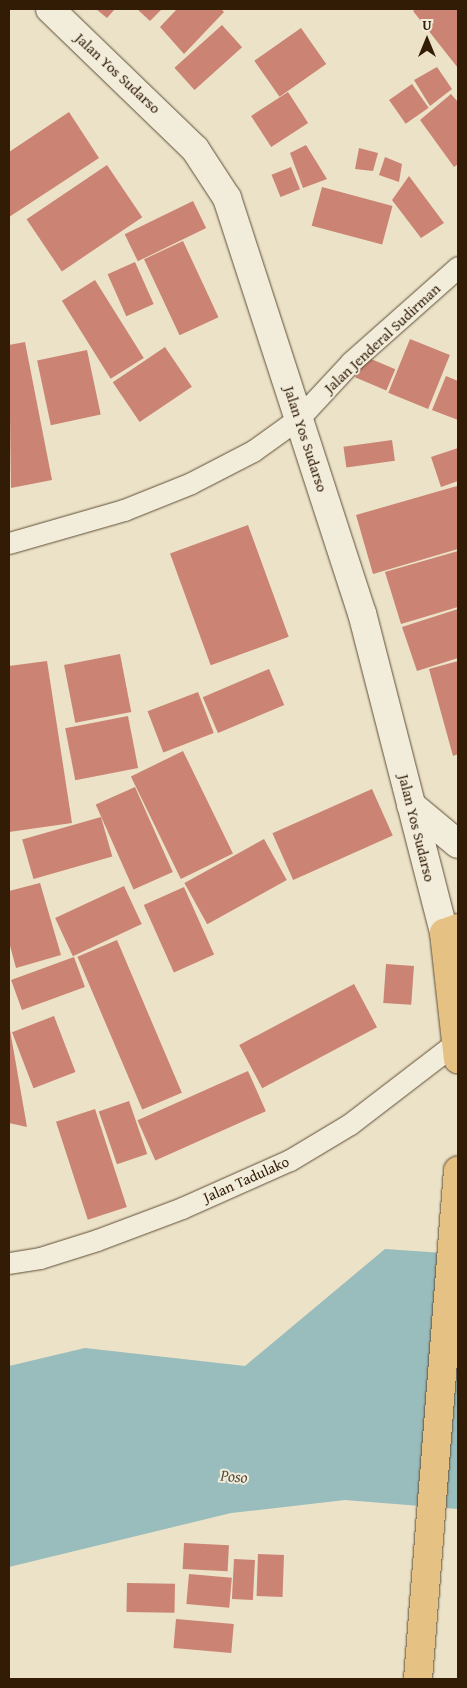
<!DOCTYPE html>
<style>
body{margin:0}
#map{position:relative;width:467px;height:1688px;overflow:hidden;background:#ebe2c8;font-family:"Gentium Book Plus",serif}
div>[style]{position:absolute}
.water>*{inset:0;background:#99bcbc}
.building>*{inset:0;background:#cb8373;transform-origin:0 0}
.roads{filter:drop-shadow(0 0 1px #604e36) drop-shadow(0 0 1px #604e36)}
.minor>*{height:21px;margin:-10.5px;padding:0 10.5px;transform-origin:10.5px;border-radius:10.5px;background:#f2ecdb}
.secondary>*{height:28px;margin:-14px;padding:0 14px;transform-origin:14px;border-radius:14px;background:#f2ecdb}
.trunk>*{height:28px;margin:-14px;padding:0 14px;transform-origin:14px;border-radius:14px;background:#e6c184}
span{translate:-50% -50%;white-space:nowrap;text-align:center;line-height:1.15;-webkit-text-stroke:4px #f2ecdb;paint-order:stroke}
.street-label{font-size:15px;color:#321c06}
.water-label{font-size:16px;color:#514c3d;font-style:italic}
.frame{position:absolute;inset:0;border:10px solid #321c06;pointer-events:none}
.north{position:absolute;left:402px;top:15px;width:50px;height:50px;-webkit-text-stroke:4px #f2ecdb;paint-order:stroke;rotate:0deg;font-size:14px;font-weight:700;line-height:20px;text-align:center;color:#321c06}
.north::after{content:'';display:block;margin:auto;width:18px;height:22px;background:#321c06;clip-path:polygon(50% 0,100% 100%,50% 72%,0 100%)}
</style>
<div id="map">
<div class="water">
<i style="clip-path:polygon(385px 1249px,458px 1254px,458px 1509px,345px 1500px,231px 1513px,9px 1567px,9px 1366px,85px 1348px,245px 1366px)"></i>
</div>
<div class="building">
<i style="clip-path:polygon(96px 9px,115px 9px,107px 18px)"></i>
<i style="clip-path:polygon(137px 9px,162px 9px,150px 21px)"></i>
<i style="clip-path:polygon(177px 9px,221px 9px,224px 12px,184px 54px,160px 27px)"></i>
<i style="clip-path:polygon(416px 9px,458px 9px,458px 68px,413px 11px)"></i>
<i style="left:222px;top:25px;width:30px;height:64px;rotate:48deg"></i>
<i style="left:301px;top:28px;width:44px;height:57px;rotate:55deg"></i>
<i style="clip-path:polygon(437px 67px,452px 89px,430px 106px,414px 80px)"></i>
<i style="left:412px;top:84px;width:29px;height:28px;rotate:55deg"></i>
<i style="left:288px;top:92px;width:37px;height:44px;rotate:57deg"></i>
<i style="clip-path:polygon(451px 94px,458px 102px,458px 164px,454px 167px,420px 120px)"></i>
<i style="clip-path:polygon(69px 112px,99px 158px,9px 217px,9px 152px)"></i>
<i style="clip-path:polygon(306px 145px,327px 179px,303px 188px,290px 153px)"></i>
<i style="clip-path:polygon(359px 148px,378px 153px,373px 171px,355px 169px)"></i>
<i style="clip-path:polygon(385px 157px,402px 164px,399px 182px,379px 175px)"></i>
<i style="left:107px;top:165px;width:63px;height:97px;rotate:56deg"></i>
<i style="left:291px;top:167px;width:24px;height:21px;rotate:68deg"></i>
<i style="clip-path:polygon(409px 176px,444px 223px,421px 238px,392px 200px)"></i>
<i style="left:322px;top:187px;width:73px;height:40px;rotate:15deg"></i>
<i style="left:193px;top:201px;width:30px;height:76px;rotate:64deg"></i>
<i style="left:183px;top:241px;width:84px;height:43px;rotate:65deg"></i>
<i style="left:135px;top:262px;width:46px;height:30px;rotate:66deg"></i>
<i style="left:95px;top:280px;width:92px;height:39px;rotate:58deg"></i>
<i style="left:410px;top:339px;width:43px;height:58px;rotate:22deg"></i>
<i style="clip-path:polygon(25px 342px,52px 480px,11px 488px,9px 345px)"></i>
<i style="left:165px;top:347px;width:48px;height:63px;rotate:56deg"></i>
<i style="left:87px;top:350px;width:66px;height:51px;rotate:78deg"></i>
<i style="left:364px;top:356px;width:34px;height:23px;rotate:23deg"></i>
<i style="clip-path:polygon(446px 376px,458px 381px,458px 420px,432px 410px)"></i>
<i style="left:392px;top:440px;width:21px;height:49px;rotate:82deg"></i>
<i style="clip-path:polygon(458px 448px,458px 481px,441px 487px,431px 457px)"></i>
<i style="clip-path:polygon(457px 486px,458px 549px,373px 574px,356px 515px)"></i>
<i style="left:248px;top:525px;width:119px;height:83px;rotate:70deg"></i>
<i style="clip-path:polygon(458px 551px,458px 607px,401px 624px,385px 572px)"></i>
<i style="clip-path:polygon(458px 609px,458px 658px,417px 671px,402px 627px)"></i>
<i style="left:120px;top:654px;width:59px;height:57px;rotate:79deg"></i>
<i style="clip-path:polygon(47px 661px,72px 823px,9px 832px,9px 666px)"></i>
<i style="clip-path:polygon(458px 661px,458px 754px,453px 756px,429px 669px)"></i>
<i style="left:269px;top:669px;width:39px;height:72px;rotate:67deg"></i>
<i style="left:198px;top:692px;width:44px;height:54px;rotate:69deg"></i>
<i style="left:128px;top:716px;width:53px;height:64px;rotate:79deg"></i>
<i style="left:183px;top:751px;width:114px;height:58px;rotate:64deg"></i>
<i style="left:135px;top:787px;width:93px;height:43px;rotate:66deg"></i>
<i style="left:372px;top:789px;width:51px;height:109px;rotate:66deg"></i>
<i style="left:101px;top:817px;width:41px;height:82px;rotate:74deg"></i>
<i style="left:264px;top:839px;width:47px;height:91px;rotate:61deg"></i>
<i style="clip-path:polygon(40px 883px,61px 955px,16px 968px,9px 942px,9px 891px)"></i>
<i style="left:124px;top:886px;width:42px;height:76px;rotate:65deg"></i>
<i style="left:184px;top:887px;width:74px;height:44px;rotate:66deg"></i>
<i style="left:117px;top:940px;width:166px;height:43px;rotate:67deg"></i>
<i style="left:74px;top:957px;width:32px;height:67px;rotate:70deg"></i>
<i style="left:386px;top:964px;width:28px;height:39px;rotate:4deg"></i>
<i style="left:354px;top:984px;width:49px;height:130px;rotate:62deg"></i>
<i style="left:54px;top:1016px;width:60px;height:45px;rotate:69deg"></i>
<i style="clip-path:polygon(9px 1030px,10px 1030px,27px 1127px,9px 1123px)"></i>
<i style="left:248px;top:1071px;width:44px;height:121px;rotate:66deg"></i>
<i style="left:129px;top:1101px;width:56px;height:32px;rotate:71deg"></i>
<i style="left:95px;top:1109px;width:103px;height:41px;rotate:72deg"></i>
<i style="left:184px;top:1543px;width:45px;height:26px;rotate:3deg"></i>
<i style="left:258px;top:1554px;width:26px;height:42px;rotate:2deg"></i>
<i style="left:234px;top:1559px;width:21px;height:40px;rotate:3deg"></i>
<i style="left:189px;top:1574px;width:43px;height:30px;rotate:5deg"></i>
<i style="left:127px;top:1583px;width:48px;height:29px;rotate:1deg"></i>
<i style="left:176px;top:1619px;width:58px;height:29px;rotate:5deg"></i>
</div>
<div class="roads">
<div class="minor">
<i style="left:9px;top:543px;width:120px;rotate:-16deg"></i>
<i style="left:124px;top:510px;width:72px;rotate:-21.9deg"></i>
<i style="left:191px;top:483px;width:70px;rotate:-27.3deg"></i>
<i style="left:253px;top:451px;width:57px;rotate:-35.7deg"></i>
<i style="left:299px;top:418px;width:76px;rotate:-47.1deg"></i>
<i style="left:351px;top:362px;width:143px;rotate:-41.6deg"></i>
<i style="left:9px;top:1263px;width:31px;rotate:-9deg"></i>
<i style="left:40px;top:1258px;width:60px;rotate:-17.5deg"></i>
<i style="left:97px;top:1240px;width:91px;rotate:-20.6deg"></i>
<i style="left:182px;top:1208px;width:118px;rotate:-24deg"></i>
<i style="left:290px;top:1160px;width:70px;rotate:-31deg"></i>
<i style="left:350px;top:1124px;width:135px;rotate:-37.5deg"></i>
</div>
<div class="secondary">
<i style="left:50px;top:9px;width:202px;rotate:44deg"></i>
<i style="left:195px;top:149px;width:59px;rotate:56.9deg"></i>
<i style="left:227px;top:198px;width:436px;rotate:72deg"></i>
<i style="left:362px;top:613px;width:330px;rotate:75.6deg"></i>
<i style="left:411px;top:805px;width:61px;rotate:39.7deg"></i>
</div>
<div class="trunk">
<i style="left:458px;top:928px;width:15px;rotate:160deg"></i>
<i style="left:444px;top:933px;width:127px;rotate:83.7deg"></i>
<i style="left:418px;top:1679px;width:510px;rotate:-85.5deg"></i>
</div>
</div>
<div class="street-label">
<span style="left:118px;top:73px;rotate:43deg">Jalan Yos Sudarso</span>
<span style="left:382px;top:338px;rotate:-43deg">Jalan Jenderal Sudirman</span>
<span style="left:306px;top:439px;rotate:72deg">Jalan Yos Sudarso</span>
<span style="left:417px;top:828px;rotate:76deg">Jalan Yos Sudarso</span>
<span style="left:246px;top:1179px;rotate:-24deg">Jalan Tadulako</span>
</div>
<div class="water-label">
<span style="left:234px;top:1476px;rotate:5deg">Poso</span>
</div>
<div class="frame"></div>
<div class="north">U</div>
</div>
